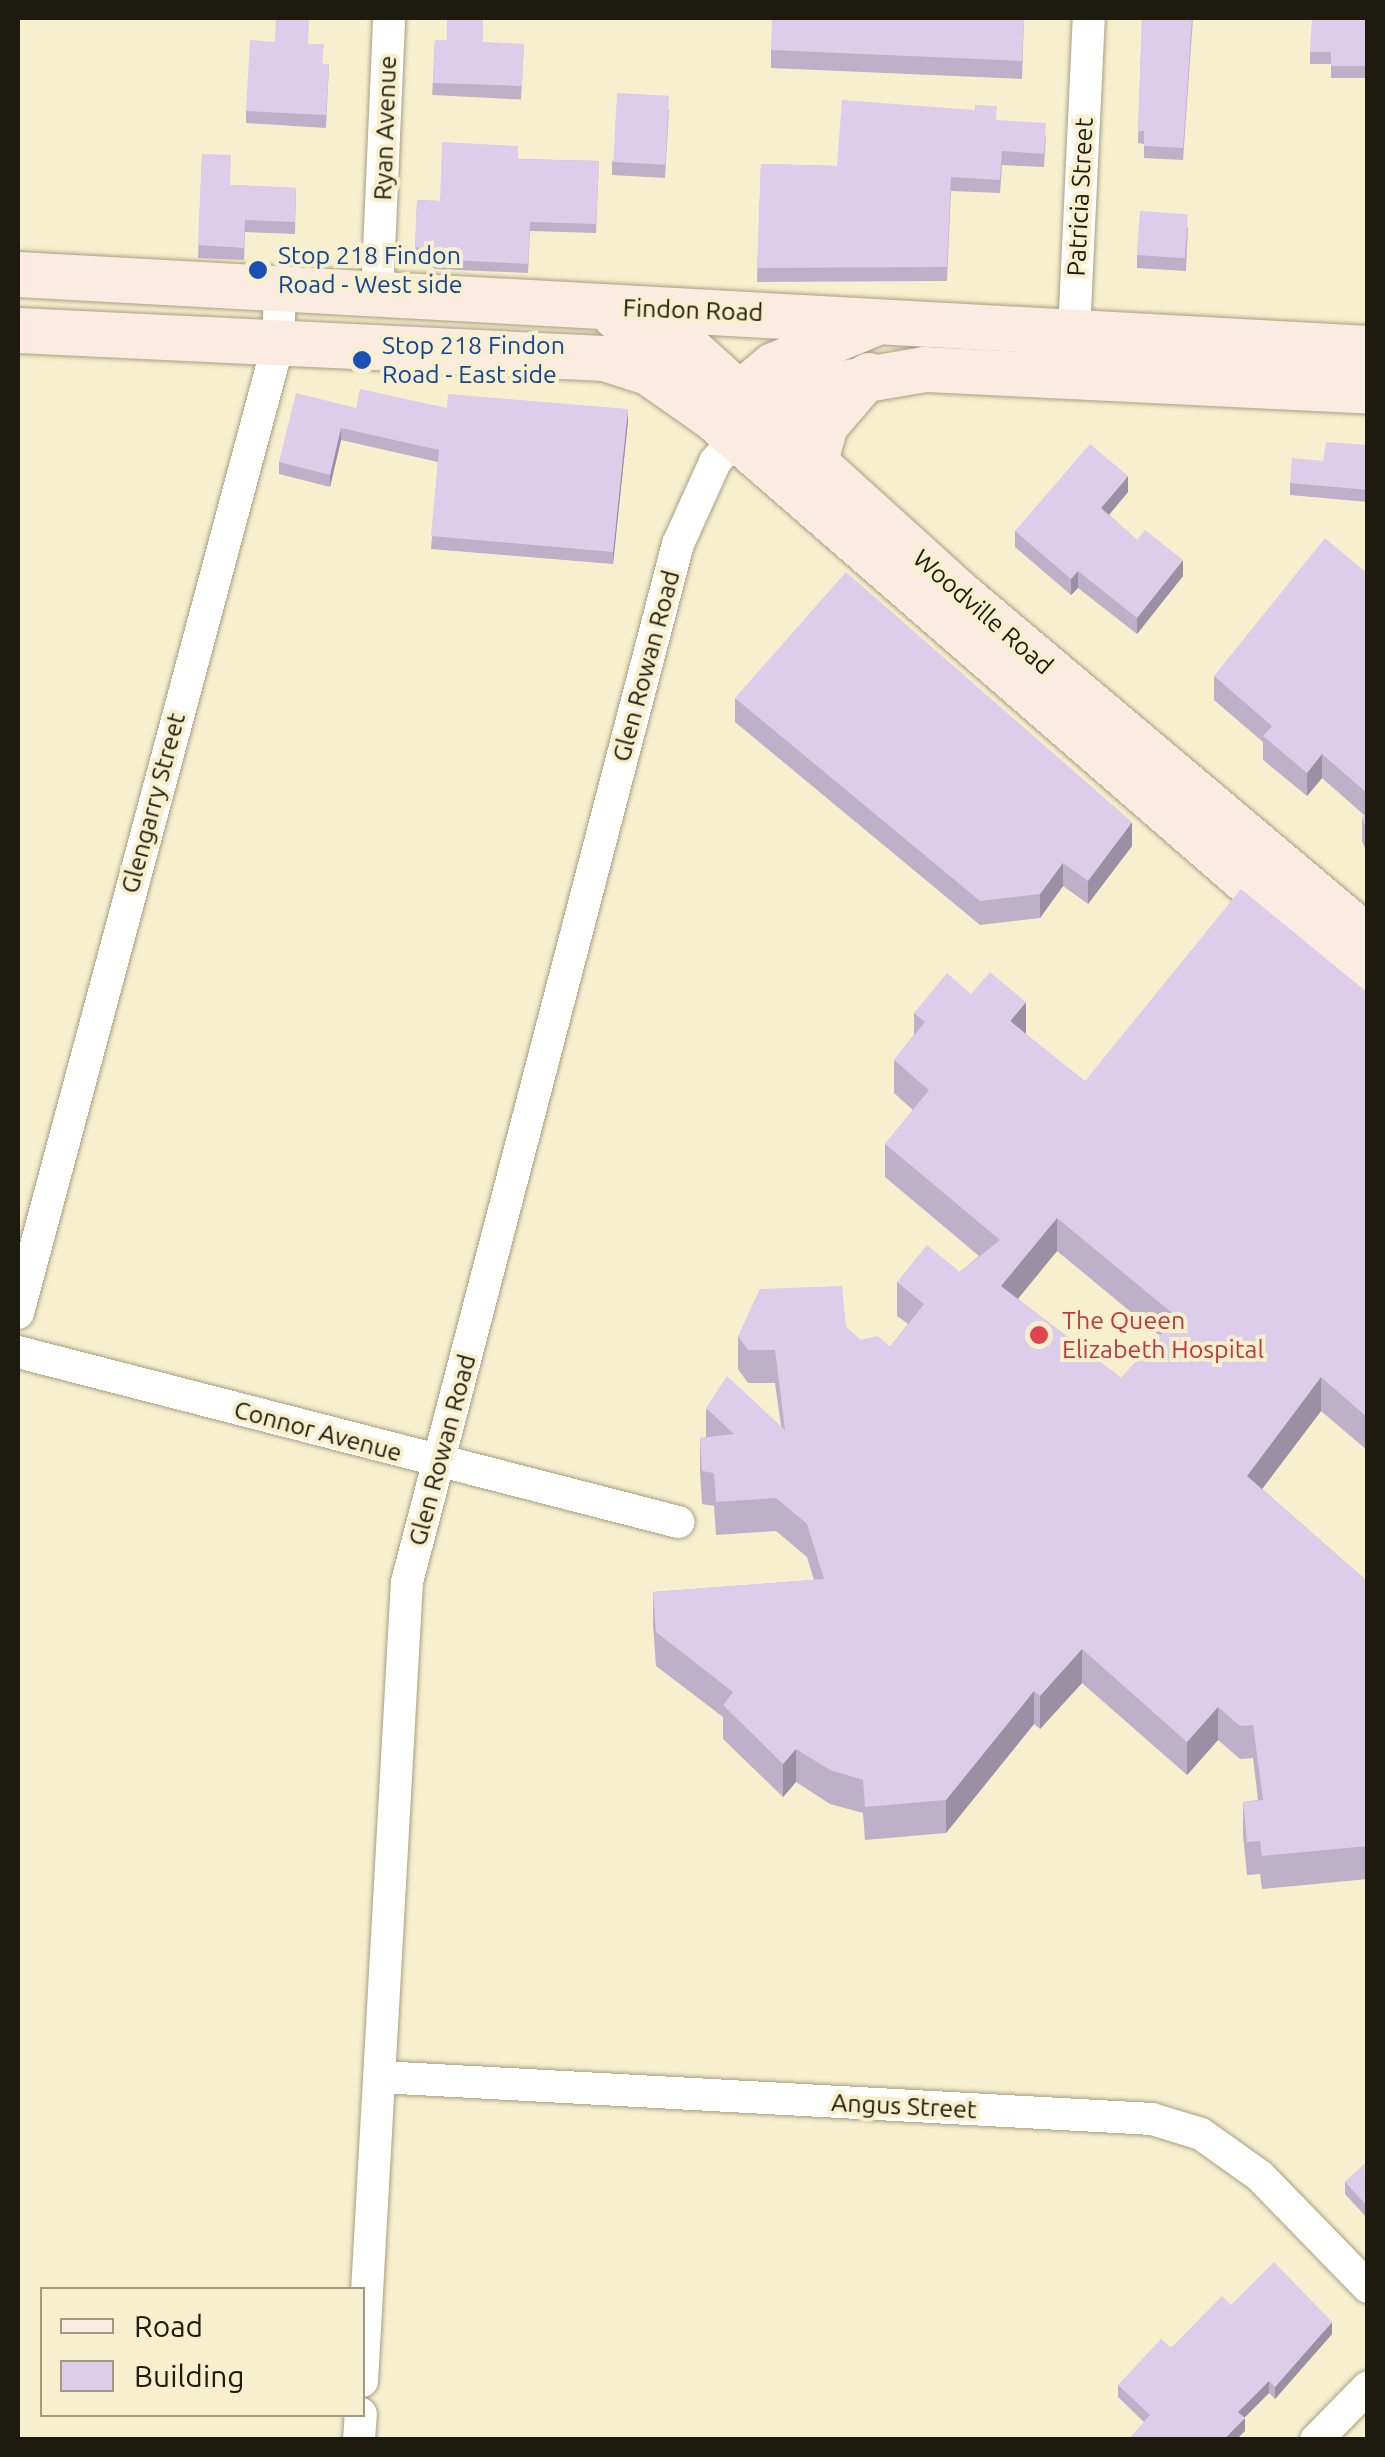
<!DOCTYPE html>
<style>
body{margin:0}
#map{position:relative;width:1385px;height:2457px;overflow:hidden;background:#f7f0cf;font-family:Ubuntu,sans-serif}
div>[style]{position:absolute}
.roads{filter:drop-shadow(0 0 2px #a6a081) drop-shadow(0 0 2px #a6a081)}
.street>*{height:32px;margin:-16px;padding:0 16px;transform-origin:16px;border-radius:16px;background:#fff}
.secondary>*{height:45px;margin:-22.5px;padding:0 22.5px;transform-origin:22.5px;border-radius:22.5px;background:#fcebe1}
.wall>*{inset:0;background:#bdb0c9;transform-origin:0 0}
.shaded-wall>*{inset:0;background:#9a90a4}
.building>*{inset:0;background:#dccdea;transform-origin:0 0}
.dots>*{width:28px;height:28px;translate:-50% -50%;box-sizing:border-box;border:5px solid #f7f0cf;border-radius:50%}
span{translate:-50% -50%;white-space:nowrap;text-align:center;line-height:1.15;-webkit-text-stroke:8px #f7f0cf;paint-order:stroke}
.street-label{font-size:25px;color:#1d1a0e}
.transit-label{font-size:25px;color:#164399}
.left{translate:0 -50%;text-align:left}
.health-label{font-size:25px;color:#be3a42}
.frame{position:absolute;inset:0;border:20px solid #1d1a0e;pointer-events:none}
.legend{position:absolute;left:40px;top:2287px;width:325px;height:130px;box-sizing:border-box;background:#f7f0cf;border:2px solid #a09a82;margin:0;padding:12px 18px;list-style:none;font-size:30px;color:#1d1a0e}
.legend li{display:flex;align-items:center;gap:20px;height:50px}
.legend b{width:50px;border:2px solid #a09a82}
</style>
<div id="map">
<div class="roads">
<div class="street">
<i style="left:377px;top:297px;width:279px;rotate:-87.5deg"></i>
<i style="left:1073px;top:353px;width:335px;rotate:-87.3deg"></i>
<i style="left:18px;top:1313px;width:1003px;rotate:-74.98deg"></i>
<i style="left:278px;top:344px;width:52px;rotate:-87.8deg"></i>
<i style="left:18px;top:1352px;width:682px;rotate:14.44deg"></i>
<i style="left:380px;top:2077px;width:773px;rotate:3.11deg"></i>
<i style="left:1152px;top:2119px;width:51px;rotate:17deg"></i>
<i style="left:1201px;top:2134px;width:72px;rotate:35.4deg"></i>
<i style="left:1260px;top:2176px;width:155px;rotate:45.8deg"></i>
<i style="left:362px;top:2381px;width:800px;rotate:-86.78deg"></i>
<i style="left:407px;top:1582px;width:1073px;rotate:-75.37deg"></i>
<i style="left:678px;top:544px;width:90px;rotate:-65.7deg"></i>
<i style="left:715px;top:462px;width:30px;rotate:-50deg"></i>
<i style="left:359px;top:2440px;width:26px;rotate:-86deg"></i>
<i style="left:1316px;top:2440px;width:74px;rotate:-45.5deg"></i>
</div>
<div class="secondary">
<i style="left:18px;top:274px;width:1352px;rotate:3.14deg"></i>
<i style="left:615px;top:316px;width:83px;rotate:24.1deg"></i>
<i style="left:691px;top:350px;width:363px;rotate:42.2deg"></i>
<i style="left:960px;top:594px;width:534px;rotate:40.14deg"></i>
<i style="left:18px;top:330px;width:587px;rotate:2.74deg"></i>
<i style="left:604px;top:358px;width:46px;rotate:17.7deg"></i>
<i style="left:648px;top:372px;width:78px;rotate:35.1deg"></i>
<i style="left:712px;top:417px;width:869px;rotate:40.99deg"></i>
<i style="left:717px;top:412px;width:73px;rotate:-40deg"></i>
<i style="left:773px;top:365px;width:107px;rotate:-22.5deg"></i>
<i style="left:739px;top:435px;width:93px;rotate:-31deg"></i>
<i style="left:819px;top:387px;width:107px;rotate:-9.7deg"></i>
<i style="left:924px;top:369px;width:445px;rotate:2.8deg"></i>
<i style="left:814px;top:464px;width:41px;rotate:-74.2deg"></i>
<i style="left:825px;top:425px;width:66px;rotate:-49.3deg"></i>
</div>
</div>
<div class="wall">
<i style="clip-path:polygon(1024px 18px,1022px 79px,771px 68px,771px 50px)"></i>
<i style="clip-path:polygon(1142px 18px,1193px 18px,1183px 160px,1144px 158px,1144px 144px,1138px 143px)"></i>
<i style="clip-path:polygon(1368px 18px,1368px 78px,1331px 78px,1331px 64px,1310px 64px,1310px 52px)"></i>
<i style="left:435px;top:40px;width:89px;height:55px;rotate:3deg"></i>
<i style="clip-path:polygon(275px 42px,308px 44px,323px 64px,329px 64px,326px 128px,246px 123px,246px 111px)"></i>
<i style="clip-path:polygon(669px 109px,665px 178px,612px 175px,612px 162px)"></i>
<i style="clip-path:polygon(997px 120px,1046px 136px,1044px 167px,1002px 165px,1000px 193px,951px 191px,947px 281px,757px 282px,761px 164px,837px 166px)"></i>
<i style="clip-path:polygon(202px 154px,230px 185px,296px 188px,295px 234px,245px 232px,244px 260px,198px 258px)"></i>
<i style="clip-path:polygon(518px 159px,599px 161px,596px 233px,530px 231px,528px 273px,435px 269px,415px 255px,417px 200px,440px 201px)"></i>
<i style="clip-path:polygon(1188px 227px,1186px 271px,1137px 268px,1137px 255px)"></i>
<i style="clip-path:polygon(356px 408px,447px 408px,628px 421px,613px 564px,431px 549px,438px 462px,341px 440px,330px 487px,279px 474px,279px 462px)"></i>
<i style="clip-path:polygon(1368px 445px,1368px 502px,1290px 495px,1290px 483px,1323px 461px)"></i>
<i style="clip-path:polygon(1128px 492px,1109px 515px,1137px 540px,1183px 576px,1137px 634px,1078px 588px,1071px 595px,1015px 547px,1015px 531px)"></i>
<i style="clip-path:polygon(1368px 574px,1368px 856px,1362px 841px,1362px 818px,1364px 815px,1322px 778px,1307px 796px,1263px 760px,1263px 742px,1214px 700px,1214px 676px)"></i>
<i style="clip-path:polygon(735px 698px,1132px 846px,1088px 904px,1063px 886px,1040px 918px,980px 925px,735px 722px)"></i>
<i style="clip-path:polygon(evenodd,1368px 993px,1368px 1451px,1321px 1411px,1262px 1489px,1368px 1582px,1368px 1879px,1262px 1889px,1260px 1874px,1247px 1875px,1243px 1835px,1243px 1802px,1258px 1800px,1253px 1758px,1240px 1759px,1218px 1740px,1187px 1775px,1082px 1683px,1040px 1729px,1034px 1724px,946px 1833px,865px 1840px,863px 1813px,830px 1804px,796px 1782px,783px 1797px,723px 1739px,723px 1717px,656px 1666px,653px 1625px,653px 1592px,814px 1580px,807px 1557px,776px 1531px,716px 1535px,714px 1506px,702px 1504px,700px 1471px,700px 1438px,706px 1437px,706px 1408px,781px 1426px,775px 1383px,748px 1383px,738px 1369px,738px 1336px,846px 1327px,860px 1340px,890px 1347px,908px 1324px,897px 1316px,897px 1282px,960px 1272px,979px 1256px,885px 1177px,885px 1144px,913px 1110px,894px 1093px,894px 1060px,914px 1035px,914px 1013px,971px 994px,1085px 1081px,1368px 993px,1057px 1251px,1160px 1336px,1121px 1378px,1018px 1299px,1057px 1251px)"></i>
<i style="clip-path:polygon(1368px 2161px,1368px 2219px,1345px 2194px,1345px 2182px)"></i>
<i style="clip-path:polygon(1231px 2305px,1332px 2334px,1275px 2399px,1269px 2393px,1244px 2418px,1245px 2431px,1144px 2422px,1118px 2397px,1118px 2385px)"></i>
</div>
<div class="shaded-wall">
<i style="clip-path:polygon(628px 409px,628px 421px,613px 564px,613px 552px)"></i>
<i style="clip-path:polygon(341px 428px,341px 440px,330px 487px,330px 475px)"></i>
<i style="clip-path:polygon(1128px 476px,1128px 492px,1101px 524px,1101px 508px)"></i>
<i style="clip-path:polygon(1183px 560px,1183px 576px,1137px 634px,1137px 618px)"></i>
<i style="clip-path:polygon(1078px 571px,1078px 588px,1071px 595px,1071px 579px)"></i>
<i style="clip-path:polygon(1322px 754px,1322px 778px,1307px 796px,1307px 773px)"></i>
<i style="clip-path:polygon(1132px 822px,1132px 846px,1088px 904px,1088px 881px)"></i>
<i style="clip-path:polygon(1063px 863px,1063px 886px,1040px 918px,1040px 894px)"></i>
<i style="clip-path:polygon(1026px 1002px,1026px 1035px,1010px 1021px)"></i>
<i style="clip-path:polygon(1057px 1218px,1057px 1251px,1001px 1319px,1001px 1286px)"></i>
<i style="clip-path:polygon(1321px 1377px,1321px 1411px,1247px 1509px,1247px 1476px)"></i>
<i style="clip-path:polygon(1082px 1649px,1082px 1683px,1040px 1729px,1040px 1696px)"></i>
<i style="clip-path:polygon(1034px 1691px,1034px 1724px,946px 1833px,946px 1800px)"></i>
<i style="clip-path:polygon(1218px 1707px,1218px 1740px,1187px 1775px,1187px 1742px)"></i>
<i style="clip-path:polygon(796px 1749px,796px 1782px,783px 1797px,783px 1764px)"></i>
<i style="clip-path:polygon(1332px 2322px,1332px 2334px,1275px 2399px,1275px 2387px)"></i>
<i style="clip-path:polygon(1269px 2381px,1269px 2393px,1238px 2424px,1238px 2412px)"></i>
<i style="clip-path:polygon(1245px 2418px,1245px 2431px,1236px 2440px,1223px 2440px)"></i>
</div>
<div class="building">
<i style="clip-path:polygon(276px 18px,309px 18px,308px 44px,324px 44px,322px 64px,329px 64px,326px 115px,246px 111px,250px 40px,275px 42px)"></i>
<i style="clip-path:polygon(447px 18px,483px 18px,483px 42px,524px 44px,522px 86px,433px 83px,435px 40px,447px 40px)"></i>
<i style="clip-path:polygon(772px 18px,1024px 18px,1022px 61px,771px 50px)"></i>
<i style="clip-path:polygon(1142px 18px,1192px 18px,1183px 148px,1144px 146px,1144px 131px,1138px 131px)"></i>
<i style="clip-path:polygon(1312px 18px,1368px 18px,1368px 66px,1331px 66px,1331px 52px,1310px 52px)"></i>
<i style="left:617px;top:93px;width:52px;height:69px;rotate:3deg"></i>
<i style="clip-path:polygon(842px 100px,975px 110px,975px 105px,997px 106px,996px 120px,1046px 123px,1044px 154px,1002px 151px,1000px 180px,951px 177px,947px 267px,757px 268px,761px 164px,837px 166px)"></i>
<i style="clip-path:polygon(442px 142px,518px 146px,518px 159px,599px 161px,596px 224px,530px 222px,528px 264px,435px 259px,415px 246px,417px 200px,440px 201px)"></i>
<i style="clip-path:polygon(202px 154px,231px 155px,230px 185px,296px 188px,295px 222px,245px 220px,244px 248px,198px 245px)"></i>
<i style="left:1140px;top:211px;width:48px;height:44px;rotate:4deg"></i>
<i style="clip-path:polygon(360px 389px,447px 408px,448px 394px,628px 409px,613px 552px,431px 536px,439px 450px,341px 428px,330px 475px,279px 462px,296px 393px,356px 408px)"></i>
<i style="clip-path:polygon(1326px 442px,1368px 445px,1368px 490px,1290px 483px,1292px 458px,1323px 461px)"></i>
<i style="clip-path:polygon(1090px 444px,1128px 476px,1101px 508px,1137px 540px,1145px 530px,1183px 560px,1137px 618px,1078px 571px,1071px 579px,1015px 531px)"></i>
<i style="clip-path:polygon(1325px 538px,1368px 574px,1368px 794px,1322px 754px,1307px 773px,1263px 736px,1272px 726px,1214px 676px)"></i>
<i style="clip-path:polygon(846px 572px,1132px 822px,1088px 881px,1063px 863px,1040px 894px,980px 901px,735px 698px)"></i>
<i style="clip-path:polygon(1368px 811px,1368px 833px,1362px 818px)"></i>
<i style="clip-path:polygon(evenodd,1241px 889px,1368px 993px,1368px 1418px,1321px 1377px,1247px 1476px,1368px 1582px,1368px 1846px,1262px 1856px,1260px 1841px,1247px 1842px,1243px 1802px,1263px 1800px,1253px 1725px,1240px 1726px,1218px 1707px,1187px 1742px,1082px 1649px,1040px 1696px,1034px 1691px,946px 1800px,865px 1807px,863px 1780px,830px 1770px,796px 1749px,783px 1764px,723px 1705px,733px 1692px,656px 1632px,653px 1592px,824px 1579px,807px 1524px,776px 1498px,716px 1502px,714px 1473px,702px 1471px,700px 1438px,734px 1434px,706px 1408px,727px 1376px,785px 1430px,775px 1350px,748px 1350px,738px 1336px,760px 1289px,842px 1286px,846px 1327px,860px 1340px,878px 1336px,890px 1347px,924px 1304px,897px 1282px,927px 1245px,960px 1272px,1000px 1240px,885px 1144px,929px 1090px,894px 1060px,925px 1022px,914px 1013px,947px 973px,971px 994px,990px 972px,1026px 1002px,1010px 1021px,1085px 1081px,1241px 889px,1057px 1218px,1177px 1317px,1121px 1378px,1001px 1286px,1057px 1218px)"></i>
<i style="clip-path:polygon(1368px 2161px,1368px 2207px,1345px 2182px)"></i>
<i style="clip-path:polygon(1274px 2262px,1332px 2322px,1275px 2387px,1269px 2381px,1238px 2412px,1245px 2418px,1223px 2440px,1128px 2440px,1150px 2415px,1118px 2385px,1161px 2339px,1171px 2348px,1222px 2296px,1231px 2305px)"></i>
</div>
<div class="dots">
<i style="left:258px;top:270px;background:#1a4fb4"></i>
<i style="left:362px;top:360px;background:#1a4fb4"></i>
<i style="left:1039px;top:1335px;background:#e0444e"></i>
</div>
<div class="street-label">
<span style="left:385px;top:128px;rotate:-88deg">Ryan Avenue</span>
<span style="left:1080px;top:197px;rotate:-87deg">Patricia Street</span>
<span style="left:693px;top:310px;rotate:2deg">Findon Road</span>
<span style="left:983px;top:612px;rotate:41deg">Woodville Road</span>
<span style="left:646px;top:666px;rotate:-75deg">Glen Rowan Road</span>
<span style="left:153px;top:803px;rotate:-75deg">Glengarry Street</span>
<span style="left:318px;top:1431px;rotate:15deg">Connor Avenue</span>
<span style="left:442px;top:1450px;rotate:-75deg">Glen Rowan Road</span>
<span style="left:904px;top:2106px;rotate:3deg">Angus Street</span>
</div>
<div class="transit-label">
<span class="left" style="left:278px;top:270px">Stop 218 Findon<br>Road - West side</span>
<span class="left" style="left:382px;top:360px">Stop 218 Findon<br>Road - East side</span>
</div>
<div class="health-label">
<span class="left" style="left:1062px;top:1335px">The Queen<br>Elizabeth Hospital</span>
</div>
<div class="frame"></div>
<ul class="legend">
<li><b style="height:12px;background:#fcebe1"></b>Road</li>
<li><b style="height:28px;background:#dccdea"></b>Building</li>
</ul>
</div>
